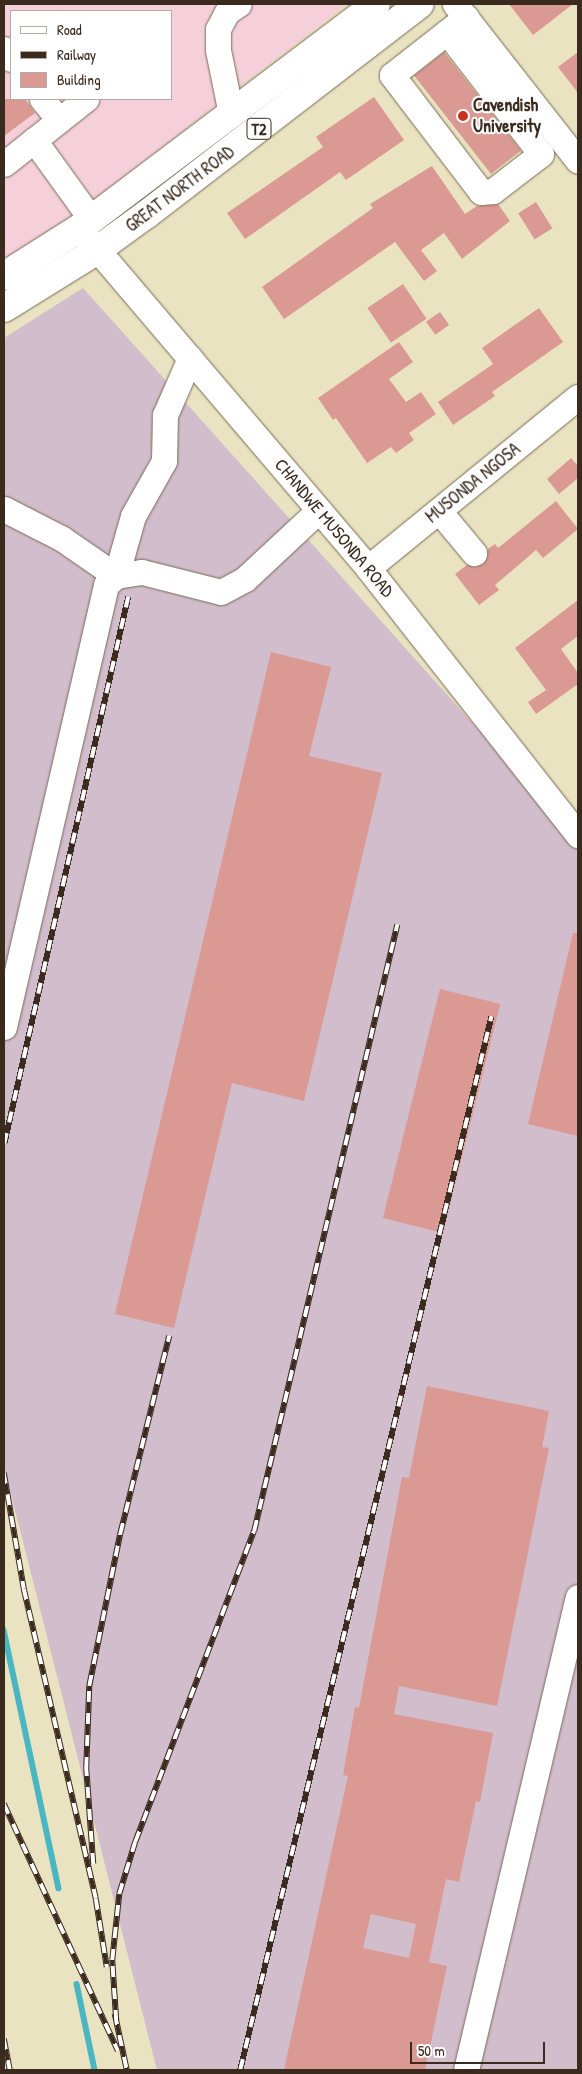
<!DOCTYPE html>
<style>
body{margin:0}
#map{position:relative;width:582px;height:2074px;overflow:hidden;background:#eae3c1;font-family:"Patrick Hand",sans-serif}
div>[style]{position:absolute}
.built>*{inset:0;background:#f5cfd9}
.industrial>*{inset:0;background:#d1bdcb}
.stream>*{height:5.5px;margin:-2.75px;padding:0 2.75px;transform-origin:2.75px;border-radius:2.75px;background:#49b7c1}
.building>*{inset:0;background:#da9992;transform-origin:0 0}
.roads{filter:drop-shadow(0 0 1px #786b57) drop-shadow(0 0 1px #786b57)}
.minor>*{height:25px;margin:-12.5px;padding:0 12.5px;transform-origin:12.5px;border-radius:12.5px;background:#fff}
.major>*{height:28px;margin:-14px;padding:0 14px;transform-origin:14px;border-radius:14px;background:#fff}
.rail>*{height:5.5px;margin-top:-2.75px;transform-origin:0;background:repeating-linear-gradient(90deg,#fff 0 11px,#3b2a1e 0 22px);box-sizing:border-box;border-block:1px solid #3b2a1e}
.dots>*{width:14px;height:14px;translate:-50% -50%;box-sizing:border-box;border:2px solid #fff;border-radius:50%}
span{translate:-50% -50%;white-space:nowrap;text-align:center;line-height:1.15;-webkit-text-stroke:4px #fff;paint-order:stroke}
.shield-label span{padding:1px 4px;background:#fff;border:1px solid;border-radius:4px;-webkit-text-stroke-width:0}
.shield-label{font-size:16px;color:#3b2a1e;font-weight:700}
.poi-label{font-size:18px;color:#3b2a1e;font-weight:700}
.left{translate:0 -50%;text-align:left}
.street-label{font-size:18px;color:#3b2a1e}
.frame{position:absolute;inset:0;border:5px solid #3b2a1e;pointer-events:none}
.legend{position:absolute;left:10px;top:10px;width:162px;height:90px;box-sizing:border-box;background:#fff;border:1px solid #b1aaa5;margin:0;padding:6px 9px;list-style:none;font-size:15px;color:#3b2a1e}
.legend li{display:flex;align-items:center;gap:10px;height:25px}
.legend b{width:25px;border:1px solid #b1aaa5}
.scale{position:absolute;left:410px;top:2042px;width:135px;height:22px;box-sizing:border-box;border:2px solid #3b2a1e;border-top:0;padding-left:6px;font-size:15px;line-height:18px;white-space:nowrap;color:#3b2a1e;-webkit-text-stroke:4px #fff;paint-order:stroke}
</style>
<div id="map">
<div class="built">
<i style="clip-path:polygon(evenodd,4px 4px,347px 4px,58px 228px,4px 259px,4px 4px,11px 11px,171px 11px,171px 99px,11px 99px,11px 11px)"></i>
</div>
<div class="industrial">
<i style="clip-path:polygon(83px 288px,578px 841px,578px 2070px,157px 2070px,4px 1467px,4px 338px)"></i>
</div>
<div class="stream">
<i style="left:4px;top:1630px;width:264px;rotate:78deg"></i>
<i style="left:77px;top:1984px;width:88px;rotate:78.2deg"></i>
</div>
<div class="building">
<i style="clip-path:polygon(509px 4px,573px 4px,533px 35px)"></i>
<i style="left:444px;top:52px;width:125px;height:38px;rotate:52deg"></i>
<i style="clip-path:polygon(578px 52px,578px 93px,558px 67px)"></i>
<i style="clip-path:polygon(374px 97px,404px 140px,346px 180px,340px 172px,245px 239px,227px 213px,323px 147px,316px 137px)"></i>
<i style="clip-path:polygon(4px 99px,25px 99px,35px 113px,4px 136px)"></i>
<i style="clip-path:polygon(432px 166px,465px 214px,477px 206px,498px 204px,510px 221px,462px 259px,444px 233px,421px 250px,437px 271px,424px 281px,395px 242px,284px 319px,262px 287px,373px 208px,370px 204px)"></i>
<i style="left:536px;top:202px;width:31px;height:21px;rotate:58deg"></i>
<i style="left:403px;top:284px;width:42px;height:43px;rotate:56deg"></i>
<i style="clip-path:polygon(539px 308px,563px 342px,492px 392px,495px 396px,453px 425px,438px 402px,493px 364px,482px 348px)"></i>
<i style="left:440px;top:312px;width:16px;height:17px;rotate:55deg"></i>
<i style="clip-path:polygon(399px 342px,413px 362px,389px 379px,406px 402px,421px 392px,436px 414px,409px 433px,414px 440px,396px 453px,391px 447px,367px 463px,336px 418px,333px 420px,318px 398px)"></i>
<i style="clip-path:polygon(571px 458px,578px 466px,578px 478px,559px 494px,547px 479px)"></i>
<i style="clip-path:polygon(556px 501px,578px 529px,543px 558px,536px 550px,495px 585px,499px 590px,479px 605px,455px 574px,467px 565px,476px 567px,483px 564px,488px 549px,495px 544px,498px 548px)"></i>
<i style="clip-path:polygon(578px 600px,578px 636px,561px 649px,578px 673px,578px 684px,536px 714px,528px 702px,546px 690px,515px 648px)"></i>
<i style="clip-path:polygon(271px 652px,331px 667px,309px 756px,382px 773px,304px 1101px,232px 1083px,174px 1328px,115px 1314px)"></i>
<i style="clip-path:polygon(573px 933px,578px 933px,578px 1136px,528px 1124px)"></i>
<i style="left:440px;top:989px;width:62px;height:236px;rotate:14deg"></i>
<i style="clip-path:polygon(evenodd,427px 1386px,549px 1411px,542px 1447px,549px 1448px,497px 1706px,399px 1686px,394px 1714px,493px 1733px,480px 1802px,476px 1801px,459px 1882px,446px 1879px,429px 1962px,447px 1966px,425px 2070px,284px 2070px,348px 1776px,343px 1775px,355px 1707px,359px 1708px,402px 1477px,409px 1478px,427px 1386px,371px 1914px,416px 1924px,409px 1958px,363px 1948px,371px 1914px)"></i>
</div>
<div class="roads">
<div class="minor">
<i style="left:455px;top:4px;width:199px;rotate:51.9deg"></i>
<i style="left:447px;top:32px;width:154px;rotate:52.4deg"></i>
<i style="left:541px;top:154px;width:61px;rotate:142.4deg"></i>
<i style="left:493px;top:191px;width:12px;rotate:175deg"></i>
<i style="left:481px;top:192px;width:147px;rotate:-127.3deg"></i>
<i style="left:392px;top:75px;width:94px;rotate:-38.1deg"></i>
<i style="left:4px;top:49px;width:12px;rotate:55deg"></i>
<i style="left:42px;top:99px;width:27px;rotate:51deg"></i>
<i style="left:231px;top:114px;width:65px;rotate:-101.5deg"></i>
<i style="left:218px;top:50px;width:21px;rotate:-90deg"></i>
<i style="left:218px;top:29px;width:19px;rotate:-62deg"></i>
<i style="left:227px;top:12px;width:14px;rotate:-34deg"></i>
<i style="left:34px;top:140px;width:97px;rotate:54.2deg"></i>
<i style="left:4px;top:164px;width:105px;rotate:-38.4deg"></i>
<i style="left:84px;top:234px;width:438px;rotate:49.6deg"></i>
<i style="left:368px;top:568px;width:340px;rotate:51.8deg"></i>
<i style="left:4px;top:509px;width:64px;rotate:27deg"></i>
<i style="left:61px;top:538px;width:67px;rotate:34.6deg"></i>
<i style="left:116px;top:576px;width:62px;rotate:-74.2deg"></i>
<i style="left:133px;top:516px;width:63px;rotate:-60.6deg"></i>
<i style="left:164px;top:461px;width:46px;rotate:-88.8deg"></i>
<i style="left:165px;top:415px;width:62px;rotate:-66.3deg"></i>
<i style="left:439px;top:511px;width:55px;rotate:50.2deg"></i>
<i style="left:368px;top:568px;width:271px;rotate:-39.2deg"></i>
<i style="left:4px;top:1027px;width:454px;rotate:-77deg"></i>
<i style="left:106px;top:585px;width:13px;rotate:-42deg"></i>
<i style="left:116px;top:576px;width:26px;rotate:-9deg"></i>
<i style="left:142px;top:572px;width:81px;rotate:14.2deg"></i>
<i style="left:221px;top:592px;width:27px;rotate:-28deg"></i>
<i style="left:245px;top:579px;width:101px;rotate:-43deg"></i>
<i style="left:466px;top:2070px;width:486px;rotate:-76.7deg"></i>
</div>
<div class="major">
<i style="left:4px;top:276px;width:90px;rotate:-32.3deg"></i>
<i style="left:80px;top:228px;width:371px;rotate:-37.1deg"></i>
<i style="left:4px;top:308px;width:108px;rotate:-31.8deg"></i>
<i style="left:96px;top:251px;width:63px;rotate:-36deg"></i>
<i style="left:147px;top:214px;width:344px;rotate:-37.6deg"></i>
</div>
</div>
<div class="rail">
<i style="left:4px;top:1144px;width:561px;rotate:-77.23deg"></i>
<i style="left:4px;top:1473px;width:118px;rotate:80.2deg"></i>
<i style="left:24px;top:1589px;width:318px;rotate:76.9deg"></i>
<i style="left:96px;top:1899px;width:69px;rotate:80.8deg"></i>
<i style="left:4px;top:1804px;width:272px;rotate:65.2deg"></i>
<i style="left:93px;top:1864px;width:96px;rotate:-94.2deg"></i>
<i style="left:86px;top:1768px;width:82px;rotate:-87.9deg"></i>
<i style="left:89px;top:1686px;width:155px;rotate:-78.5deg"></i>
<i style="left:120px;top:1534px;width:204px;rotate:-76.1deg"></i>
<i style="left:115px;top:2014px;width:57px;rotate:77.9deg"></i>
<i style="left:116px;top:2021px;width:61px;rotate:-93.8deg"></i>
<i style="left:112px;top:1960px;width:66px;rotate:-83.9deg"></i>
<i style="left:119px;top:1894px;width:54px;rotate:-72.9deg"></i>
<i style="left:135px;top:1842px;width:333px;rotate:-69.1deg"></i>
<i style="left:254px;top:1531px;width:623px;rotate:-76.72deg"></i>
<i style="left:4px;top:2039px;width:32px;rotate:79deg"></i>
<i style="left:240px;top:2070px;width:1083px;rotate:-76.59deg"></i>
</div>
<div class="dots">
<i style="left:463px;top:116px;background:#c8321e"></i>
</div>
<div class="shield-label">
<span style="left:259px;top:129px">T2</span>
</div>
<div class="poi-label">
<span class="left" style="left:473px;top:116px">Cavendish<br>University</span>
</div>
<div class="street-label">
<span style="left:180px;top:189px;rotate:-37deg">GREAT NORTH ROAD</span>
<span style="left:473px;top:483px;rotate:-39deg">MUSONDA NGOSA</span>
<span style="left:334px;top:528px;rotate:50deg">CHANDWE MUSONDA ROAD</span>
</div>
<div class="frame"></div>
<ul class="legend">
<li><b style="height:6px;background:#fff"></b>Road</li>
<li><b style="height:6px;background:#3b2a1e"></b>Railway</li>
<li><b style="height:14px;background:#da9992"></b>Building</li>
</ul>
<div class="scale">50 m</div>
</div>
